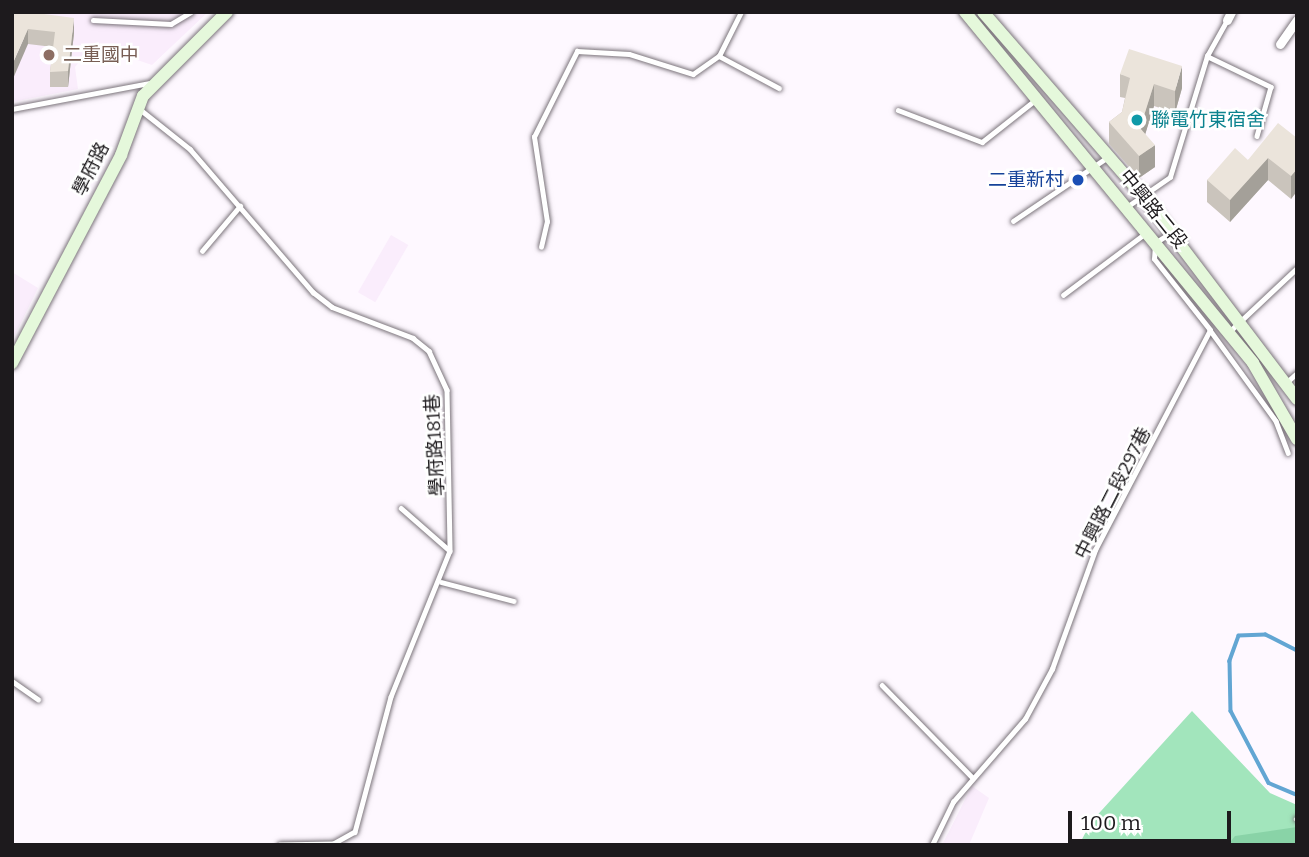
<!DOCTYPE html>
<meta charset="utf-8">
<style>
body{margin:0}
#map{position:relative;width:1309px;height:857px;overflow:hidden;background:#fef8ff;font-family:Bitter,"Noto Sans TC",serif}
div>[style]{position:absolute}
.built>*{inset:0;background:#faedfc;transform-origin:0 0}
.green>*{inset:0;background:#a2e5bc}
.forest>*{inset:0;background:#89d3a7}
.stream>*{height:3.5px;margin:-1.75px;padding:0 1.75px;transform-origin:1.75px;border-radius:1.75px;background:#62a6d3}
.roads{filter:drop-shadow(0 0 2px #7c757c) drop-shadow(0 0 2px #7c757c)}
.lane>*{height:4.5px;margin:-2.25px;padding:0 2.25px;transform-origin:2.25px;border-radius:2.25px;background:#fff}
.street>*{height:9px;margin:-4.5px;padding:0 4.5px;transform-origin:4.5px;border-radius:4.5px;background:#fff}
.secondary>*{height:12px;margin:-6px;padding:0 6px;transform-origin:6px;border-radius:6px;background:#e5f8db}
.wall>*{inset:0;background:#cac4bc}
.shaded-wall>*{inset:0;background:#a4a099}
.building>*{inset:0;background:#ebe4db}
.dots>*{width:19px;height:19px;translate:-50% -50%;box-sizing:border-box;border:4px solid #fff;border-radius:50%}
span{translate:-50% -50%;white-space:nowrap;text-align:center;line-height:1.15;-webkit-text-stroke:5px #fff;paint-order:stroke}
.education-label{font-size:19px;color:#785e54}
.left{translate:0 -50%;text-align:left}
.culture-label{font-size:19px;color:#0d838f}
.street-label{font-size:19px;color:#1d1a1d}
.transit-label{font-size:19px;color:#164399}
.right{translate:-100% -50%;text-align:right}
.frame{position:absolute;inset:0;border:14px solid #1d1a1d;pointer-events:none}
.scale{position:absolute;left:1068px;top:811px;width:163px;height:32px;box-sizing:border-box;border:4px solid #1d1a1d;border-top:0;padding-left:9px;font-size:21px;line-height:24px;white-space:nowrap;color:#1d1a1d;-webkit-text-stroke:5px #fff;paint-order:stroke}
</style>
<div id="map">
<div class="built">
<i style="clip-path:polygon(12px 12px,208px 12px,152px 65px,93px 45px,75px 67px,78px 89px,12px 102px)"></i>
<i style="left:391px;top:235px;width:20px;height:66px;rotate:30deg"></i>
<i style="clip-path:polygon(12px 272px,38px 288px,12px 341px)"></i>
<i style="clip-path:polygon(972px 786px,989px 798px,969px 845px,942px 845px)"></i>
</div>
<div class="green">
<i style="clip-path:polygon(1192px 711px,1270px 793px,1297px 805px,1297px 845px,1079px 845px,1091px 822px)"></i>
</div>
<div class="forest">
<i style="clip-path:polygon(1297px 827px,1297px 845px,1228px 845px,1235px 836px)"></i>
</div>
<div class="stream">
<i style="left:1297px;top:651px;width:35px;rotate:-153deg"></i>
<i style="left:1266px;top:635px;width:27px;rotate:178deg"></i>
<i style="left:1239px;top:636px;width:27px;rotate:110deg"></i>
<i style="left:1230px;top:661px;width:50px;rotate:88.9deg"></i>
<i style="left:1231px;top:711px;width:81px;rotate:62.2deg"></i>
<i style="left:1269px;top:783px;width:30px;rotate:23deg"></i>
</div>
<div class="roads">
<div class="lane">
<i style="left:93px;top:20px;width:78px;rotate:2.9deg"></i>
<i style="left:171px;top:24px;width:23px;rotate:-31deg"></i>
<i style="left:719px;top:56px;width:68px;rotate:28.1deg"></i>
<i style="left:1207px;top:56px;width:71px;rotate:25.8deg"></i>
<i style="left:1271px;top:87px;width:51px;rotate:105.9deg"></i>
<i style="left:12px;top:109px;width:140px;rotate:-10.7deg"></i>
<i style="left:141px;top:110px;width:63px;rotate:38.5deg"></i>
<i style="left:190px;top:149px;width:189px;rotate:49.3deg"></i>
<i style="left:313px;top:292px;width:24px;rotate:38deg"></i>
<i style="left:332px;top:307px;width:87px;rotate:20.9deg"></i>
<i style="left:413px;top:338px;width:21px;rotate:39deg"></i>
<i style="left:429px;top:351px;width:43px;rotate:65.2deg"></i>
<i style="left:447px;top:390px;width:161px;rotate:88.9deg"></i>
<i style="left:450px;top:551px;width:157px;rotate:112deg"></i>
<i style="left:391px;top:697px;width:140px;rotate:104.9deg"></i>
<i style="left:355px;top:832px;width:25px;rotate:151deg"></i>
<i style="left:333px;top:844px;width:53px;rotate:178.9deg"></i>
<i style="left:898px;top:110px;width:90px;rotate:20.9deg"></i>
<i style="left:982px;top:142px;width:66px;rotate:-38.3deg"></i>
<i style="left:1128px;top:206px;width:51px;rotate:-34.6deg"></i>
<i style="left:1170px;top:177px;width:127px;rotate:-73deg"></i>
<i style="left:1207px;top:56px;width:41px;rotate:-60.9deg"></i>
<i style="left:1013px;top:221px;width:115px;rotate:-34deg"></i>
<i style="left:541px;top:247px;width:26px;rotate:-77deg"></i>
<i style="left:547px;top:222px;width:86px;rotate:-98.7deg"></i>
<i style="left:534px;top:137px;width:96px;rotate:-63.4deg"></i>
<i style="left:577px;top:51px;width:52px;rotate:3.3deg"></i>
<i style="left:629px;top:54px;width:67px;rotate:17.4deg"></i>
<i style="left:693px;top:74px;width:32px;rotate:-35deg"></i>
<i style="left:719px;top:56px;width:49px;rotate:-63.4deg"></i>
<i style="left:202px;top:251px;width:59px;rotate:-49.8deg"></i>
<i style="left:1063px;top:295px;width:104px;rotate:-36.8deg"></i>
<i style="left:1210px;top:330px;width:112px;rotate:54deg"></i>
<i style="left:1276px;top:421px;width:34px;rotate:69deg"></i>
<i style="left:1229px;top:332px;width:93px;rotate:-43.3deg"></i>
<i style="left:1287px;top:382px;width:13px;rotate:-42deg"></i>
<i style="left:401px;top:508px;width:64px;rotate:41.2deg"></i>
<i style="left:441px;top:582px;width:75px;rotate:14.6deg"></i>
<i style="left:12px;top:681px;width:32px;rotate:35deg"></i>
<i style="left:882px;top:685px;width:129px;rotate:45.6deg"></i>
<i style="left:1296px;top:819px;width:1px;rotate:-45deg"></i>
<i style="left:932px;top:845px;width:48px;rotate:-64deg"></i>
<i style="left:953px;top:802px;width:110px;rotate:-49.1deg"></i>
<i style="left:1025px;top:719px;width:57px;rotate:-61.6deg"></i>
<i style="left:1052px;top:669px;width:127px;rotate:-70.1deg"></i>
<i style="left:1095px;top:550px;width:248px;rotate:-62.4deg"></i>
<i style="left:1210px;top:330px;width:90px;rotate:-128.3deg"></i>
<i style="left:1154px;top:259px;width:16px;rotate:-86deg"></i>
<i style="left:1155px;top:243px;width:17px;rotate:-33deg"></i>
</div>
<div class="street">
<i style="left:1227px;top:20px;width:9px;rotate:-63deg"></i>
<i style="left:1280px;top:44px;width:29px;rotate:-55deg"></i>
</div>
<div class="secondary">
<i style="left:965px;top:12px;width:454px;rotate:50.6deg"></i>
<i style="left:1253px;top:363px;width:88px;rotate:59.9deg"></i>
<i style="left:983px;top:12px;width:244px;rotate:49deg"></i>
<i style="left:1143px;top:196px;width:255px;rotate:52.8deg"></i>
<i style="left:12px;top:363px;width:235px;rotate:-62.3deg"></i>
<i style="left:121px;top:155px;width:63px;rotate:-69.6deg"></i>
<i style="left:143px;top:96px;width:119px;rotate:-45deg"></i>
</div>
</div>
<div class="wall">
<i style="clip-path:polygon(12px 18px,74px 33px,68px 87px,50px 87px,50px 72px,53px 47px,28px 44px)"></i>
<i style="clip-path:polygon(1120px 74px,1182px 88px,1175px 113px,1154px 106px,1145px 134px,1155px 167px,1139px 178px,1109px 144px,1109px 122px,1122px 112px,1125px 98px,1120px 97px)"></i>
<i style="clip-path:polygon(1297px 138px,1297px 191px,1291px 199px,1268px 180px,1230px 222px,1207px 202px,1207px 180px,1248px 160px)"></i>
</div>
<div class="shaded-wall">
<i style="clip-path:polygon(74px 18px,74px 33px,68px 87px,68px 71px)"></i>
<i style="clip-path:polygon(28px 29px,28px 44px,12px 81px,12px 65px)"></i>
<i style="clip-path:polygon(1182px 66px,1182px 88px,1175px 113px,1175px 91px)"></i>
<i style="clip-path:polygon(1154px 84px,1154px 106px,1140px 151px,1140px 128px)"></i>
<i style="clip-path:polygon(1155px 145px,1155px 167px,1139px 178px,1139px 156px)"></i>
<i style="clip-path:polygon(1268px 158px,1268px 180px,1230px 222px,1230px 200px)"></i>
<i style="clip-path:polygon(1297px 169px,1297px 191px,1291px 199px,1291px 176px)"></i>
</div>
<div class="building">
<i style="clip-path:polygon(15px 12px,29px 12px,74px 18px,68px 71px,50px 72px,55px 32px,28px 29px,12px 65px,12px 18px)"></i>
<i style="clip-path:polygon(1129px 49px,1182px 66px,1175px 91px,1154px 84px,1140px 128px,1155px 145px,1139px 156px,1109px 122px,1122px 112px,1130px 78px,1120px 74px)"></i>
<i style="clip-path:polygon(1278px 123px,1297px 138px,1297px 169px,1291px 176px,1268px 158px,1230px 200px,1207px 180px,1235px 148px,1248px 160px)"></i>
</div>
<div class="dots">
<i style="left:49px;top:55px;background:#8d6e63"></i>
<i style="left:1137px;top:120px;background:#0f9aa8"></i>
<i style="left:1078px;top:180px;background:#1a4fb4"></i>
</div>
<div class="education-label">
<span class="left" style="left:63px;top:55px">二重國中</span>
</div>
<div class="culture-label">
<span class="left" style="left:1151px;top:120px">聯電竹東宿舍</span>
</div>
<div class="street-label">
<span style="left:91px;top:169px;rotate:-63deg">學府路</span>
<span style="left:1153px;top:209px;rotate:51deg">中興路二段</span>
<span style="left:435px;top:445px;rotate:-93deg">學府路181巷</span>
<span style="left:1113px;top:493px;rotate:-63deg">中興路二段297巷</span>
</div>
<div class="transit-label">
<span class="right" style="left:1064px;top:180px">二重新村</span>
</div>
<div class="frame"></div>
<div class="scale">100 m</div>
</div>
